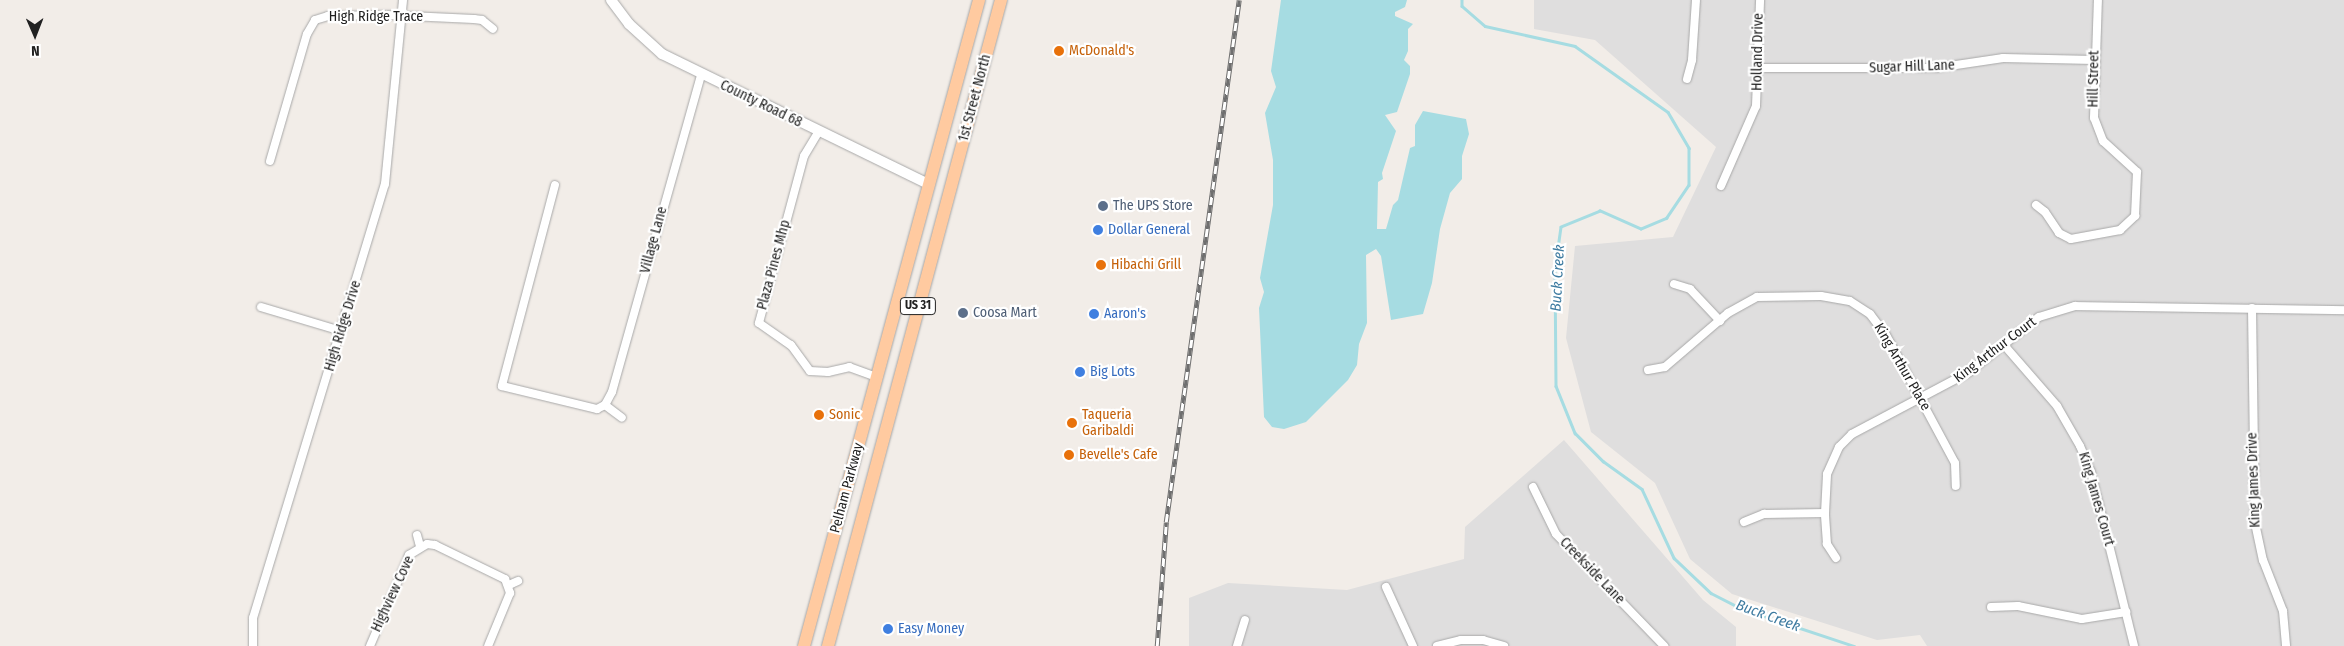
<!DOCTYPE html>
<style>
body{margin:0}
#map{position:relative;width:2344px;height:646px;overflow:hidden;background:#f2ede8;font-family:"Fira Sans Condensed",sans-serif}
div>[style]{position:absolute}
.residential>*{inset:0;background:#dfdede}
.water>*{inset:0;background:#a6dce2}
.stream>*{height:2.5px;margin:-1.25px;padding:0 1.25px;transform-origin:1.25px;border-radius:1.25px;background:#a6dce2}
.roads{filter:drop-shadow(0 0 1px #a8a8a8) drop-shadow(0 0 1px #a8a8a8)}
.minor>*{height:8px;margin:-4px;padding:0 4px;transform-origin:4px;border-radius:4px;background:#fff}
.tertiary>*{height:10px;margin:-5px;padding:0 5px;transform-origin:5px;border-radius:5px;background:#fff}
.primary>*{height:12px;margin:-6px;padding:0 6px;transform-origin:6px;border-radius:6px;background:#ffcaa0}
.rail>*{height:4.5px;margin-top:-2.25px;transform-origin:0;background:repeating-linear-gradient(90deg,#fff 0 8px,#6f6f6f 0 16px);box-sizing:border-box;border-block:1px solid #6f6f6f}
.dots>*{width:14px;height:14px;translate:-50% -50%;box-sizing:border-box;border:2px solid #fff;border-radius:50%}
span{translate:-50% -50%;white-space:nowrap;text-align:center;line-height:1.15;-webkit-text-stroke:4.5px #fff;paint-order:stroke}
.shield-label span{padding:1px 4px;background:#fff;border:1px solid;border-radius:4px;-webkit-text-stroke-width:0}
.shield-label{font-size:12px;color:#212121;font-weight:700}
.street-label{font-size:14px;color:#212121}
.food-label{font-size:14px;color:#c56008}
.left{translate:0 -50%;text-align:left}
.service-label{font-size:14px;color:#4e5e75}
.shop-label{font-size:14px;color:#366cbe}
.water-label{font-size:15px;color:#3e7ba0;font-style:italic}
.north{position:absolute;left:10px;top:10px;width:50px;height:50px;-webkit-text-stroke:4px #fff;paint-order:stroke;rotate:179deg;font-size:14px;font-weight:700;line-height:20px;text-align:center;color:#212121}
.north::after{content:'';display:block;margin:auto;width:18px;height:22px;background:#212121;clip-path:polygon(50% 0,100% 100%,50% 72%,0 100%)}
</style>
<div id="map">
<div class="residential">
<i style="clip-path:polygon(1534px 0,2344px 0,2344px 646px,1927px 646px,1920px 635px,1877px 640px,1732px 594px,1690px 559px,1655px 483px,1591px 432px,1566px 338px,1575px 246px,1673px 237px,1716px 147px,1595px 40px,1534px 29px)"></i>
<i style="clip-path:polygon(1564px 440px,1703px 600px,1736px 627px,1736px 646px,1189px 646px,1189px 598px,1228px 583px,1347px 590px,1464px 559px,1465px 527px)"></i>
</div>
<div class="water">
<i style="clip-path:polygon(1281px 0,1407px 0,1405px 7px,1395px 12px,1395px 16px,1413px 24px,1408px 29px,1408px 51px,1404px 60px,1410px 66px,1410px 74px,1397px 112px,1385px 115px,1396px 131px,1382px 173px,1383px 179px,1378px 182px,1377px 229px,1386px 229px,1393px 205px,1398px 200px,1410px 148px,1415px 146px,1415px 125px,1423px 111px,1466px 119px,1469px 134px,1462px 156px,1462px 179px,1450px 193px,1440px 229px,1432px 283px,1423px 314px,1391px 320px,1381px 256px,1376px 249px,1366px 255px,1367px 323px,1359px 344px,1357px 365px,1348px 380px,1306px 422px,1284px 429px,1272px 427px,1264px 417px,1259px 308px,1264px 292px,1260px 278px,1273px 205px,1273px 160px,1265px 113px,1276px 87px,1271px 71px)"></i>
</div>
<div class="stream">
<i style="left:1462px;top:0;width:6px;rotate:90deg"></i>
<i style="left:1462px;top:6px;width:30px;rotate:41deg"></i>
<i style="left:1485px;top:26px;width:92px;rotate:12.5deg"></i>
<i style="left:1575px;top:46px;width:114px;rotate:35.4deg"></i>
<i style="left:1668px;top:112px;width:42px;rotate:59.7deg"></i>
<i style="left:1689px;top:148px;width:37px;rotate:90deg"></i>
<i style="left:1689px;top:185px;width:40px;rotate:124deg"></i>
<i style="left:1667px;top:218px;width:28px;rotate:157deg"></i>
<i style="left:1641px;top:229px;width:45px;rotate:-156.3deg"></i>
<i style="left:1600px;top:211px;width:42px;rotate:157.7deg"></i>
<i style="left:1561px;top:227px;width:42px;rotate:98.1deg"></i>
<i style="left:1555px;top:269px;width:117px;rotate:89.5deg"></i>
<i style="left:1556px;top:386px;width:51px;rotate:68deg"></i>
<i style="left:1575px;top:433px;width:40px;rotate:45deg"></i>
<i style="left:1603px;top:461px;width:48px;rotate:35.7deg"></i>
<i style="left:1642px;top:489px;width:76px;rotate:65.1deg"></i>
<i style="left:1674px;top:558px;width:51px;rotate:43.4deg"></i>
<i style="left:1711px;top:593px;width:36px;rotate:27deg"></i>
<i style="left:1743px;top:609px;width:117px;rotate:18.4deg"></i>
</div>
<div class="roads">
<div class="minor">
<i style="left:1759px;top:68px;width:177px"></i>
<i style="left:1936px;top:68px;width:68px;rotate:-8.5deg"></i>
<i style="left:2003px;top:58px;width:91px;rotate:1.3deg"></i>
<i style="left:1687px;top:79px;width:20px;rotate:-75deg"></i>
<i style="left:1692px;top:60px;width:60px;rotate:-86.2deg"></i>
<i style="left:819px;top:131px;width:29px;rotate:121deg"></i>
<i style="left:804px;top:156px;width:173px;rotate:105.1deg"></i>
<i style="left:759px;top:323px;width:39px;rotate:35deg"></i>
<i style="left:791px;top:345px;width:32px;rotate:54deg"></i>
<i style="left:810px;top:371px;width:18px;rotate:3deg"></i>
<i style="left:828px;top:372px;width:22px;rotate:-13deg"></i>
<i style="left:849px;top:367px;width:30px;rotate:20deg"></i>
<i style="left:270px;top:161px;width:132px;rotate:-73.8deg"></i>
<i style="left:307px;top:34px;width:16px;rotate:-60deg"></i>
<i style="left:315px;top:20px;width:14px;rotate:-17deg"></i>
<i style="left:328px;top:16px;width:59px;rotate:-1deg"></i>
<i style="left:387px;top:15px;width:87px;rotate:2.6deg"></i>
<i style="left:474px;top:19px;width:8px;rotate:7deg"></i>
<i style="left:482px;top:20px;width:14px;rotate:39deg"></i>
<i style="left:555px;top:185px;width:208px;rotate:104.8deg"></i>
<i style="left:502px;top:386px;width:98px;rotate:13.6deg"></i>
<i style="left:597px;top:409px;width:9px;rotate:-27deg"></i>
<i style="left:605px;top:405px;width:15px;rotate:-62deg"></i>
<i style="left:612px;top:392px;width:329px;rotate:-74.3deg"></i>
<i style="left:1721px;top:186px;width:87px;rotate:-66.4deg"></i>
<i style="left:1756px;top:106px;width:106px;rotate:-87.8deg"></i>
<i style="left:2036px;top:205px;width:11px;rotate:38deg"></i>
<i style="left:2045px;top:212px;width:25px;rotate:56deg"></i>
<i style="left:2059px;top:233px;width:13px;rotate:27deg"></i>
<i style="left:2071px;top:239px;width:50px;rotate:-10.4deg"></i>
<i style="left:2120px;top:230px;width:21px;rotate:-43deg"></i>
<i style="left:2135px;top:216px;width:44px;rotate:-87.4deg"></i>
<i style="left:2137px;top:172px;width:46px;rotate:-137.6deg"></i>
<i style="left:2103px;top:141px;width:25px;rotate:-111deg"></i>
<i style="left:2094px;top:118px;width:118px;rotate:-88.1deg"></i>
<i style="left:1674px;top:284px;width:17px;rotate:17deg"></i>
<i style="left:1690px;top:289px;width:44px;rotate:46.8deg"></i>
<i style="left:261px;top:307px;width:84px;rotate:16.7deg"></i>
<i style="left:2252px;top:308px;width:215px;rotate:89.2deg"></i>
<i style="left:2255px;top:523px;width:38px;rotate:78deg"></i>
<i style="left:2263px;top:560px;width:55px;rotate:68.6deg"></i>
<i style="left:2283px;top:611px;width:35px;rotate:85deg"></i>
<i style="left:2004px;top:345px;width:81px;rotate:49deg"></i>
<i style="left:2057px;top:406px;width:46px;rotate:60.1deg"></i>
<i style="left:2080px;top:446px;width:28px;rotate:67deg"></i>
<i style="left:2091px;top:472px;width:179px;rotate:76.1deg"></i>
<i style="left:1648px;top:370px;width:17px;rotate:-10deg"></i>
<i style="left:1665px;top:367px;width:83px;rotate:-40.6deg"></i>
<i style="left:1728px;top:313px;width:33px;rotate:-29deg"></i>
<i style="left:1757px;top:297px;width:64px;rotate:-0.9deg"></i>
<i style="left:1821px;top:296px;width:29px;rotate:10deg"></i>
<i style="left:1850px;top:301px;width:24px;rotate:33deg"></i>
<i style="left:1870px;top:314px;width:26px;rotate:53deg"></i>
<i style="left:1886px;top:335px;width:145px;rotate:61.7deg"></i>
<i style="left:1955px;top:463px;width:23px;rotate:88deg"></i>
<i style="left:605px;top:405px;width:21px;rotate:37deg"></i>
<i style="left:1533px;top:487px;width:52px;rotate:63.9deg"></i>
<i style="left:1556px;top:534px;width:156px;rotate:46deg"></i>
<i style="left:1744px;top:522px;width:22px;rotate:-22deg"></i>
<i style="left:1764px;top:514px;width:61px;rotate:-0.9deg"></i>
<i style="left:417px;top:535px;width:11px;rotate:75deg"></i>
<i style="left:1836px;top:558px;width:17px;rotate:-123deg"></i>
<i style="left:1827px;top:544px;width:31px;rotate:-94deg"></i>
<i style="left:1825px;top:513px;width:39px;rotate:-87deg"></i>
<i style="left:1827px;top:474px;width:30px;rotate:-66deg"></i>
<i style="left:1839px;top:447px;width:18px;rotate:-45deg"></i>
<i style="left:1852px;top:434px;width:132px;rotate:-27.9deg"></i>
<i style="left:1969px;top:372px;width:89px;rotate:-38.2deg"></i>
<i style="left:2039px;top:317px;width:38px;rotate:-17deg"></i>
<i style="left:2075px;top:306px;width:269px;rotate:0.9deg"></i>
<i style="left:509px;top:585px;width:10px;rotate:-24deg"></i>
<i style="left:1386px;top:587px;width:65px;rotate:65.4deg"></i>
<i style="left:1991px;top:607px;width:27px;rotate:-2deg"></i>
<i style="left:2018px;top:606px;width:65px;rotate:11.5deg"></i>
<i style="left:2082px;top:619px;width:45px;rotate:-9deg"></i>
<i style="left:253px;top:646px;width:28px;rotate:-90deg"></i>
<i style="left:253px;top:618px;width:454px;rotate:-73.1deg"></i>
<i style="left:385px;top:184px;width:185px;rotate:-84.4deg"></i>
<i style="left:370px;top:646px;width:99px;rotate:-66.8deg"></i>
<i style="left:409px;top:555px;width:21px;rotate:-31deg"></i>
<i style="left:427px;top:544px;width:8px;rotate:7deg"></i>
<i style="left:435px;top:545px;width:78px;rotate:25.9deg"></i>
<i style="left:505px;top:579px;width:15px;rotate:70deg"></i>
<i style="left:510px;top:593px;width:57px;rotate:112.5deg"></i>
<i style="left:1237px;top:646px;width:27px;rotate:-73deg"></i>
<i style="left:1437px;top:646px;width:25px;rotate:-14deg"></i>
<i style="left:1461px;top:640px;width:22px"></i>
<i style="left:1483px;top:640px;width:22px;rotate:16deg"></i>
</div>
<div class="tertiary">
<i style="left:611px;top:0;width:30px;rotate:53deg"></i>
<i style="left:629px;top:24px;width:45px;rotate:42.3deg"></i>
<i style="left:662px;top:54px;width:297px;rotate:26deg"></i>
</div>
<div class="primary">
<i style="left:804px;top:646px;width:669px;rotate:-74.84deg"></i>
<i style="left:828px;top:646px;width:669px;rotate:-75.01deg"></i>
</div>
</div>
<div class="rail">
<i style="left:1157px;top:646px;width:124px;rotate:-85.8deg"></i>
<i style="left:1166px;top:522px;width:527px;rotate:-82.04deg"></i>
</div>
<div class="dots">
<i style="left:1059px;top:51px;background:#e8710a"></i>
<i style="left:1103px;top:206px;background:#5c6f8a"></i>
<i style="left:1098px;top:230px;background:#3f7fe0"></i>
<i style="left:1101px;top:265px;background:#e8710a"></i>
<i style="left:963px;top:313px;background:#5c6f8a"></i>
<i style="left:1094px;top:314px;background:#3f7fe0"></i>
<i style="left:1080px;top:372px;background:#3f7fe0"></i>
<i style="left:819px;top:415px;background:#e8710a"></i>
<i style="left:1072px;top:423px;background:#e8710a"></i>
<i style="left:1069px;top:455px;background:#e8710a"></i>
<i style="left:888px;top:629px;background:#3f7fe0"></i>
</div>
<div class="shield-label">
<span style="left:918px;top:306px">US 31</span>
</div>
<div class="street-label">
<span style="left:376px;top:17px">High Ridge Trace</span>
<span style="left:1758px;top:52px;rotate:-89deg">Holland Drive</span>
<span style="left:1912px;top:67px;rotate:-2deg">Sugar Hill Lane</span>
<span style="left:2094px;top:79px;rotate:-89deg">Hill Street</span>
<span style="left:975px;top:98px;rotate:-75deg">1st Street North</span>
<span style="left:761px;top:104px;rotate:26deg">County Road 68</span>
<span style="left:654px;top:240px;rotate:-75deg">Village Lane</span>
<span style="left:774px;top:265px;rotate:-75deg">Plaza Pines Mhp</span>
<span style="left:343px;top:326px;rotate:-73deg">High Ridge Drive</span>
<span style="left:1995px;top:350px;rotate:-37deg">King Arthur Court</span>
<span style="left:1902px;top:367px;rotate:60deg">King Arthur Place</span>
<span style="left:2254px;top:480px;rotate:-92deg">King James Drive</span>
<span style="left:847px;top:488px;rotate:-75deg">Pelham Parkway</span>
<span style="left:2096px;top:499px;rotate:74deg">King James Court</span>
<span style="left:1592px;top:571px;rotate:46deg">Creekside Lane</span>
<span style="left:393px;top:594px;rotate:-65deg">Highview Cove</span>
</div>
<div class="food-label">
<span class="left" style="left:1069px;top:51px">McDonald's</span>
<span class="left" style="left:1111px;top:265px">Hibachi Grill</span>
<span class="left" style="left:829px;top:415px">Sonic</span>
<span class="left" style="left:1082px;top:423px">Taqueria<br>Garibaldi</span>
<span class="left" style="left:1079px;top:455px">Bevelle's Cafe</span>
</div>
<div class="service-label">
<span class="left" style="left:1113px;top:206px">The UPS Store</span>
<span class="left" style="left:973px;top:313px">Coosa Mart</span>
</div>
<div class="shop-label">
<span class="left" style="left:1108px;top:230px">Dollar General</span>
<span class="left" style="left:1104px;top:314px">Aaron's</span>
<span class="left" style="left:1090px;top:372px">Big Lots</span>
<span class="left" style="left:898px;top:629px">Easy Money</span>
</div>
<div class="water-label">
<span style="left:1558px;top:278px;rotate:-87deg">Buck Creek</span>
<span style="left:1768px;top:616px;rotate:20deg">Buck Creek</span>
</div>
<div class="north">N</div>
</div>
